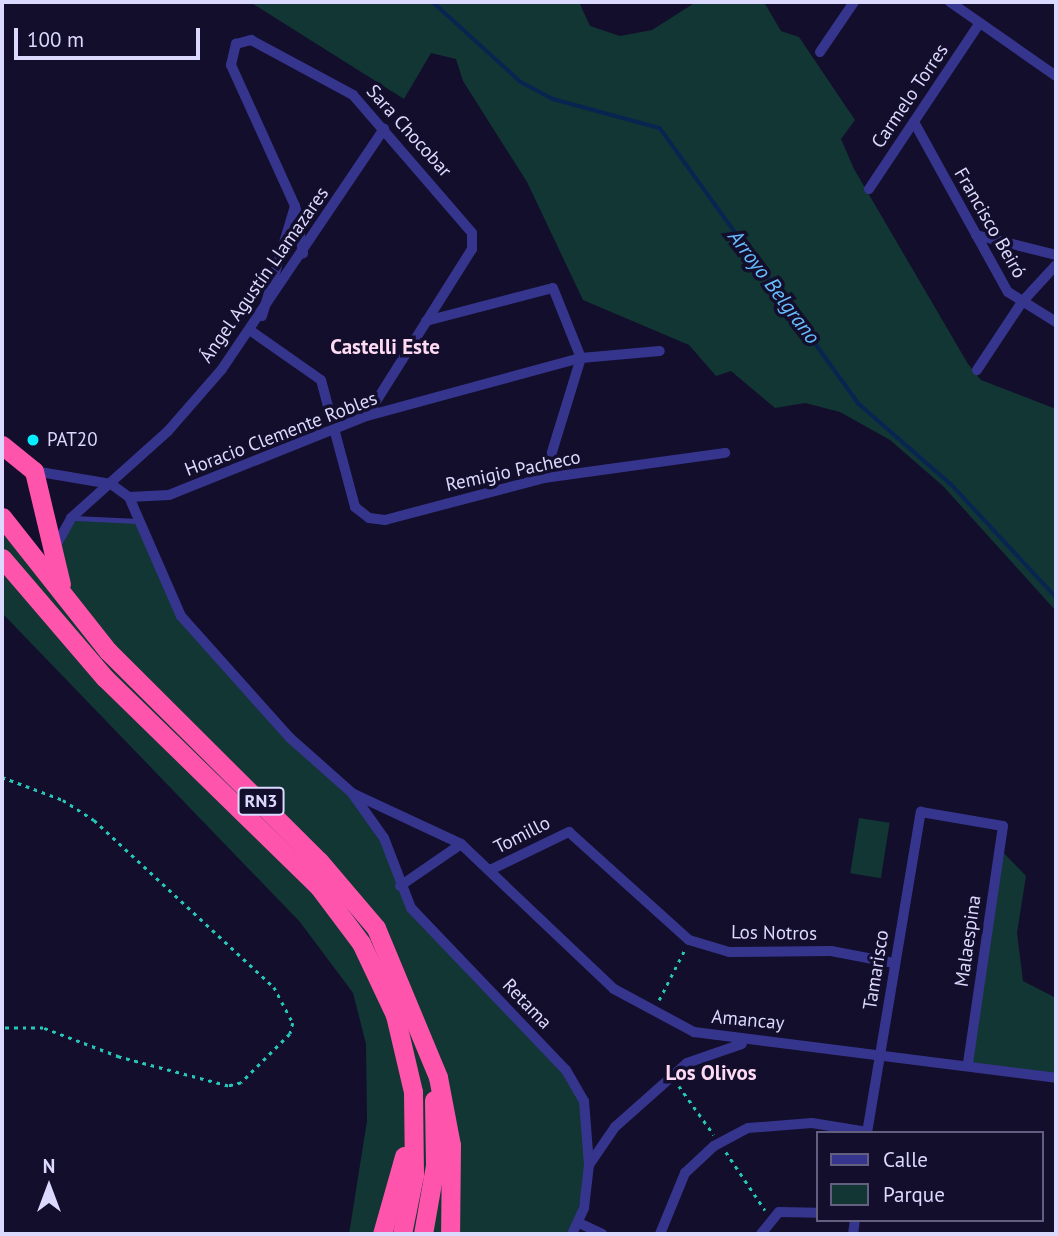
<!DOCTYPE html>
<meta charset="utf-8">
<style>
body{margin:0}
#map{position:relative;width:1058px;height:1236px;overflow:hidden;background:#130e2b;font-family:"PT Sans",sans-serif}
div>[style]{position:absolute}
.green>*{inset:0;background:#113634;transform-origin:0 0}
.stream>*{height:3.5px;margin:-1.75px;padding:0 1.75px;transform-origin:1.75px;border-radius:1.75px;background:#082551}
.path>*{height:2.5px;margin-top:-1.25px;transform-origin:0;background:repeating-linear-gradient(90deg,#25c7b9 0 3.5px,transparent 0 8.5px)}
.lane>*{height:5px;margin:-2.5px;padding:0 2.5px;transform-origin:2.5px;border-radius:2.5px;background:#36358e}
.street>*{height:10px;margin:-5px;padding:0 5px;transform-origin:5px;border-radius:5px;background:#36358e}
.highway>*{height:19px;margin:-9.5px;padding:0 9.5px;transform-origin:9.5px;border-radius:9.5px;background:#ff54ab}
.dots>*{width:19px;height:19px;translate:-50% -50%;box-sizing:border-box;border:4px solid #130e2b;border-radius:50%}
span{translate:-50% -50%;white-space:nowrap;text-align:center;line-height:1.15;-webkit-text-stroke:7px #130e2b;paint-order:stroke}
.shield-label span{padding:2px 5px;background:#130e2b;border:2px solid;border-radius:5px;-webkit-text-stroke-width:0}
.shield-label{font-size:18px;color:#dcd9ff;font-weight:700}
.street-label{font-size:19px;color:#dcd9ff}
.poi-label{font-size:19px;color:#dcd9ff}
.left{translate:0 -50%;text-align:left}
.water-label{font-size:21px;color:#67bdff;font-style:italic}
.neighbourhood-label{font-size:21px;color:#ffdbf3;font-weight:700}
.frame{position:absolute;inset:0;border:4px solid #dcd9ff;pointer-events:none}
.legend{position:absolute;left:816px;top:1131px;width:228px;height:91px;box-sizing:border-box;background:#130e2b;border:2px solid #635f80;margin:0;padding:9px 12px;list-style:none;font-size:21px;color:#dcd9ff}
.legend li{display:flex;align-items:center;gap:14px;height:35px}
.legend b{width:35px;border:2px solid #635f80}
.north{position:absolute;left:14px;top:1152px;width:70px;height:70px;-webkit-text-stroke:5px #130e2b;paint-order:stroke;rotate:0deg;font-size:19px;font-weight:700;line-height:28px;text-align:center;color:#dcd9ff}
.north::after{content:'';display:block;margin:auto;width:24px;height:32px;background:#dcd9ff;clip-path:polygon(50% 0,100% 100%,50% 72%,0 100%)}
.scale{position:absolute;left:14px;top:28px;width:186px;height:32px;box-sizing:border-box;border:4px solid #dcd9ff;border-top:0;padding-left:9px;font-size:21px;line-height:24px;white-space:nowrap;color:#dcd9ff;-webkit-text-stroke:5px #130e2b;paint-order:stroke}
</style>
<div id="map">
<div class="green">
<i style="clip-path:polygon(250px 2px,579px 2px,590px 26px,620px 36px,652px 30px,696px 2px,764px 2px,781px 31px,799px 37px,855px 120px,841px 139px,854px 169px,968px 364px,981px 380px,1056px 409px,1056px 611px,943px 486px,890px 440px,840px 412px,805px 403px,775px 408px,731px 371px,716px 376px,689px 345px,583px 300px,527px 182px,463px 81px,456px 59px,431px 53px,404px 99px)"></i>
<i style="clip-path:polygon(2px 517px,66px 599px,52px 555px,71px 518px,140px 521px,181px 616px,370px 816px,405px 899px,566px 1070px,584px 1101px,589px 1165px,572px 1234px,349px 1234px,367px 1121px,366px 1044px,353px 993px,300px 922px,2px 613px)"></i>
<i style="left:859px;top:818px;width:31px;height:56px;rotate:9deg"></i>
<i style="clip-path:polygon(1000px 849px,1026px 876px,1017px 933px,1023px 981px,1056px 998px,1056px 1078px,968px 1062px)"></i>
</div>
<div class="stream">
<i style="left:433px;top:2px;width:119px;rotate:42.3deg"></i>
<i style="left:521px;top:82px;width:36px;rotate:28deg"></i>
<i style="left:553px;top:99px;width:111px;rotate:15.2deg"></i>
<i style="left:660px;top:128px;width:339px;rotate:54.2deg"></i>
<i style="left:858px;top:403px;width:123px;rotate:41.1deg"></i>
<i style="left:951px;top:484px;width:154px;rotate:47.1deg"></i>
</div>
<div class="path">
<i style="left:2px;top:777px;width:65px;rotate:20.7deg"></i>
<i style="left:63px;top:800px;width:37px;rotate:33deg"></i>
<i style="left:94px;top:820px;width:246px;rotate:42.9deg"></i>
<i style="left:274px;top:987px;width:41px;rotate:62.2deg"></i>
<i style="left:293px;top:1023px;width:11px;rotate:105deg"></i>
<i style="left:290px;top:1034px;width:69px;rotate:135deg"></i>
<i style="left:241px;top:1083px;width:13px;rotate:167deg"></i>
<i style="left:228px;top:1086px;width:113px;rotate:-165.1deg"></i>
<i style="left:119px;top:1057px;width:81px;rotate:-159.1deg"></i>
<i style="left:43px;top:1028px;width:41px;rotate:180deg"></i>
<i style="left:659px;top:1000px;width:57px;rotate:-63deg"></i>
<i style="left:679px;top:1086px;width:60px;rotate:54.5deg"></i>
<i style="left:726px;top:1152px;width:70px;rotate:56.1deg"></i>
</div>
<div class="lane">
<i style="left:74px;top:518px;width:64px;rotate:2.7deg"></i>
</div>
<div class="street">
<i style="left:950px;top:2px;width:129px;rotate:34.9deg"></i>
<i style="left:820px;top:52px;width:60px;rotate:-55.8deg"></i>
<i style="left:914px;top:122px;width:194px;rotate:61.1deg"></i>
<i style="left:1008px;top:292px;width:57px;rotate:32deg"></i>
<i style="left:869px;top:189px;width:198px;rotate:-56.3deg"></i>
<i style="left:296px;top:209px;width:45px;rotate:81deg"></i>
<i style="left:976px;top:235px;width:82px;rotate:14deg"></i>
<i style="left:262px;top:316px;width:115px;rotate:-73.3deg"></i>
<i style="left:295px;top:206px;width:155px;rotate:-114.4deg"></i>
<i style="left:231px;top:65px;width:22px;rotate:-77deg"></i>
<i style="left:236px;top:44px;width:16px;rotate:-15deg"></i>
<i style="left:251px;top:40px;width:116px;rotate:28.3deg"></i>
<i style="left:353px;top:95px;width:182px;rotate:49.2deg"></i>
<i style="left:472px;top:233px;width:16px;rotate:90deg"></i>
<i style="left:472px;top:249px;width:197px;rotate:122.2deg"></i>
<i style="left:426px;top:321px;width:131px;rotate:-14.6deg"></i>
<i style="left:553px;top:288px;width:75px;rotate:68.2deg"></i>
<i style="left:251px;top:331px;width:85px;rotate:35deg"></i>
<i style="left:321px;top:380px;width:131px;rotate:75deg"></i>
<i style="left:355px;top:507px;width:18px;rotate:38deg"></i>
<i style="left:369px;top:518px;width:16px;rotate:7deg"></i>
<i style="left:385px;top:520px;width:164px;rotate:-14.8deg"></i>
<i style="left:544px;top:478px;width:183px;rotate:-7.9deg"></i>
<i style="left:977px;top:370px;width:82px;rotate:-56.5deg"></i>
<i style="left:1022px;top:302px;width:50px;rotate:-47.4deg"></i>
<i style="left:34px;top:471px;width:78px;rotate:9.6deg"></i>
<i style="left:111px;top:484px;width:22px;rotate:36deg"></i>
<i style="left:129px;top:497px;width:40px;rotate:-2.9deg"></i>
<i style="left:169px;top:495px;width:213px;rotate:-21.8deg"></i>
<i style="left:367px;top:416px;width:222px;rotate:-15.2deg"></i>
<i style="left:581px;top:358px;width:79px;rotate:-5.1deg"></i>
<i style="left:544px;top:478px;width:126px;rotate:-72.9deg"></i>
<i style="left:129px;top:497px;width:130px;rotate:66.4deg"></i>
<i style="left:181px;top:616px;width:162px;rotate:48.2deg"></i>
<i style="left:289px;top:737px;width:84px;rotate:41.6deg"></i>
<i style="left:352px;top:793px;width:55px;rotate:54.6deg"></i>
<i style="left:384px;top:838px;width:75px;rotate:68.9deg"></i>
<i style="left:411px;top:908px;width:224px;rotate:46.3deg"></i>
<i style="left:566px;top:1070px;width:36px;rotate:60deg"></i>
<i style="left:584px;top:1101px;width:64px;rotate:85.5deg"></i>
<i style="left:54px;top:549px;width:35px;rotate:-61deg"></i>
<i style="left:71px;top:518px;width:130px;rotate:-41.9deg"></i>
<i style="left:168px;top:431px;width:82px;rotate:-48.9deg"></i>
<i style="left:222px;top:369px;width:290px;rotate:-56deg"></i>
<i style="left:354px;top:794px;width:118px;rotate:25deg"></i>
<i style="left:461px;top:844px;width:211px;rotate:43.5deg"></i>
<i style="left:614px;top:989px;width:91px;rotate:28.3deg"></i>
<i style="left:694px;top:1032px;width:365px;rotate:7.2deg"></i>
<i style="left:490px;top:870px;width:88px;rotate:-25.7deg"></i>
<i style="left:569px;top:832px;width:161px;rotate:42deg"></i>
<i style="left:689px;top:940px;width:42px;rotate:16.7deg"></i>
<i style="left:729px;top:952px;width:102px;rotate:-0.6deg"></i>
<i style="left:831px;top:951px;width:64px;rotate:10.8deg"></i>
<i style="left:400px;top:886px;width:74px;rotate:-34.5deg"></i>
<i style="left:867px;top:1133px;width:326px;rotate:-80.5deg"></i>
<i style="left:921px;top:812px;width:83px;rotate:9.7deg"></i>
<i style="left:1003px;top:826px;width:239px;rotate:98.4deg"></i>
<i style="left:579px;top:1223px;width:26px;rotate:25deg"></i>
<i style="left:572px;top:1234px;width:29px;rotate:-65deg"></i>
<i style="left:584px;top:1208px;width:43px;rotate:-83.4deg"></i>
<i style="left:589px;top:1165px;width:46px;rotate:-55.6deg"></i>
<i style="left:615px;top:1127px;width:96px;rotate:-41.6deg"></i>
<i style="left:687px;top:1063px;width:58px;rotate:-19.1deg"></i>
<i style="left:660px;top:1234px;width:66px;rotate:-67.7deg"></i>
<i style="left:685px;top:1173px;width:40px;rotate:-43deg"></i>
<i style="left:714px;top:1146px;width:38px;rotate:-28deg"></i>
<i style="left:748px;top:1128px;width:64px;rotate:-4.5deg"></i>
<i style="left:812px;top:1123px;width:56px;rotate:9.3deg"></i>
<i style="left:761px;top:1234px;width:28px;rotate:-51deg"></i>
<i style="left:779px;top:1212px;width:39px;rotate:1deg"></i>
<i style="left:853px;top:1234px;width:14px;rotate:-82deg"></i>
</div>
<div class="highway">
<i style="left:2px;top:445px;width:41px;rotate:39.1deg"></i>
<i style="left:34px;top:471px;width:116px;rotate:76.6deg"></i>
<i style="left:2px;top:517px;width:171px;rotate:51.7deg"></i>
<i style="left:108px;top:651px;width:298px;rotate:44.9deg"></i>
<i style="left:319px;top:861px;width:88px;rotate:49.6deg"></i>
<i style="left:376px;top:928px;width:161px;rotate:67.4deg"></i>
<i style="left:438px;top:1077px;width:69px;rotate:79.2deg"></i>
<i style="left:451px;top:1145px;width:89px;rotate:90.6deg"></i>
<i style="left:2px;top:558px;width:158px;rotate:49.4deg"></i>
<i style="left:105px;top:678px;width:299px;rotate:44.3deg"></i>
<i style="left:319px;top:887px;width:70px;rotate:53.1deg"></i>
<i style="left:361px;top:943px;width:80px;rotate:64.7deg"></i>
<i style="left:395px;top:1015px;width:79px;rotate:76.8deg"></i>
<i style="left:413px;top:1092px;width:83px;rotate:89.3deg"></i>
<i style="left:414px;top:1175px;width:60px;rotate:101.5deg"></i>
<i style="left:382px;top:1234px;width:81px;rotate:-74.2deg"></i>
<i style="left:423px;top:1234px;width:70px;rotate:-80.1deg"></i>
<i style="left:435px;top:1165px;width:65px;rotate:-90.9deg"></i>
</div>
<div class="dots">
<i style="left:33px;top:440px;background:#05edff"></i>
</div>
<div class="shield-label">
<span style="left:261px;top:801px">RN3</span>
</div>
<div class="street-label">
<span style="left:910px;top:96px;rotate:-56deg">Carmelo Torres</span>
<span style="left:409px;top:131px;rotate:48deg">Sara Chocobar</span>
<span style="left:990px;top:223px;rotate:60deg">Francisco Beiró</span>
<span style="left:264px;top:275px;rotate:-55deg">Ángel Agustín Llamazares</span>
<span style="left:281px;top:434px;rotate:-21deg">Horacio Clemente Robles</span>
<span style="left:513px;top:471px;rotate:-12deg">Remigio Pacheco</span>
<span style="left:522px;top:835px;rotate:-27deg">Tomillo</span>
<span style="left:774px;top:933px;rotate:1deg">Los Notros</span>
<span style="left:968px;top:941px;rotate:-82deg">Malaespina</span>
<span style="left:876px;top:970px;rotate:-81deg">Tamarisco</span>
<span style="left:527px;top:1004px;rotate:46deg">Retama</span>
<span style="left:748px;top:1020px;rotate:5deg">Amancay</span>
</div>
<div class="poi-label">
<span class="left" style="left:47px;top:440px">PAT20</span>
</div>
<div class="water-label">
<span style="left:774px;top:287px;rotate:53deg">Arroyo Belgrano</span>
</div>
<div class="neighbourhood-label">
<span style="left:385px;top:347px">Castelli Este</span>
<span style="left:711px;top:1073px">Los Olivos</span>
</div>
<div class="frame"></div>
<ul class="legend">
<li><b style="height:9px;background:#36358e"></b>Calle</li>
<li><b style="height:19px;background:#113634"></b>Parque</li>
</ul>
<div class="north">N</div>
<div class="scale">100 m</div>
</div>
